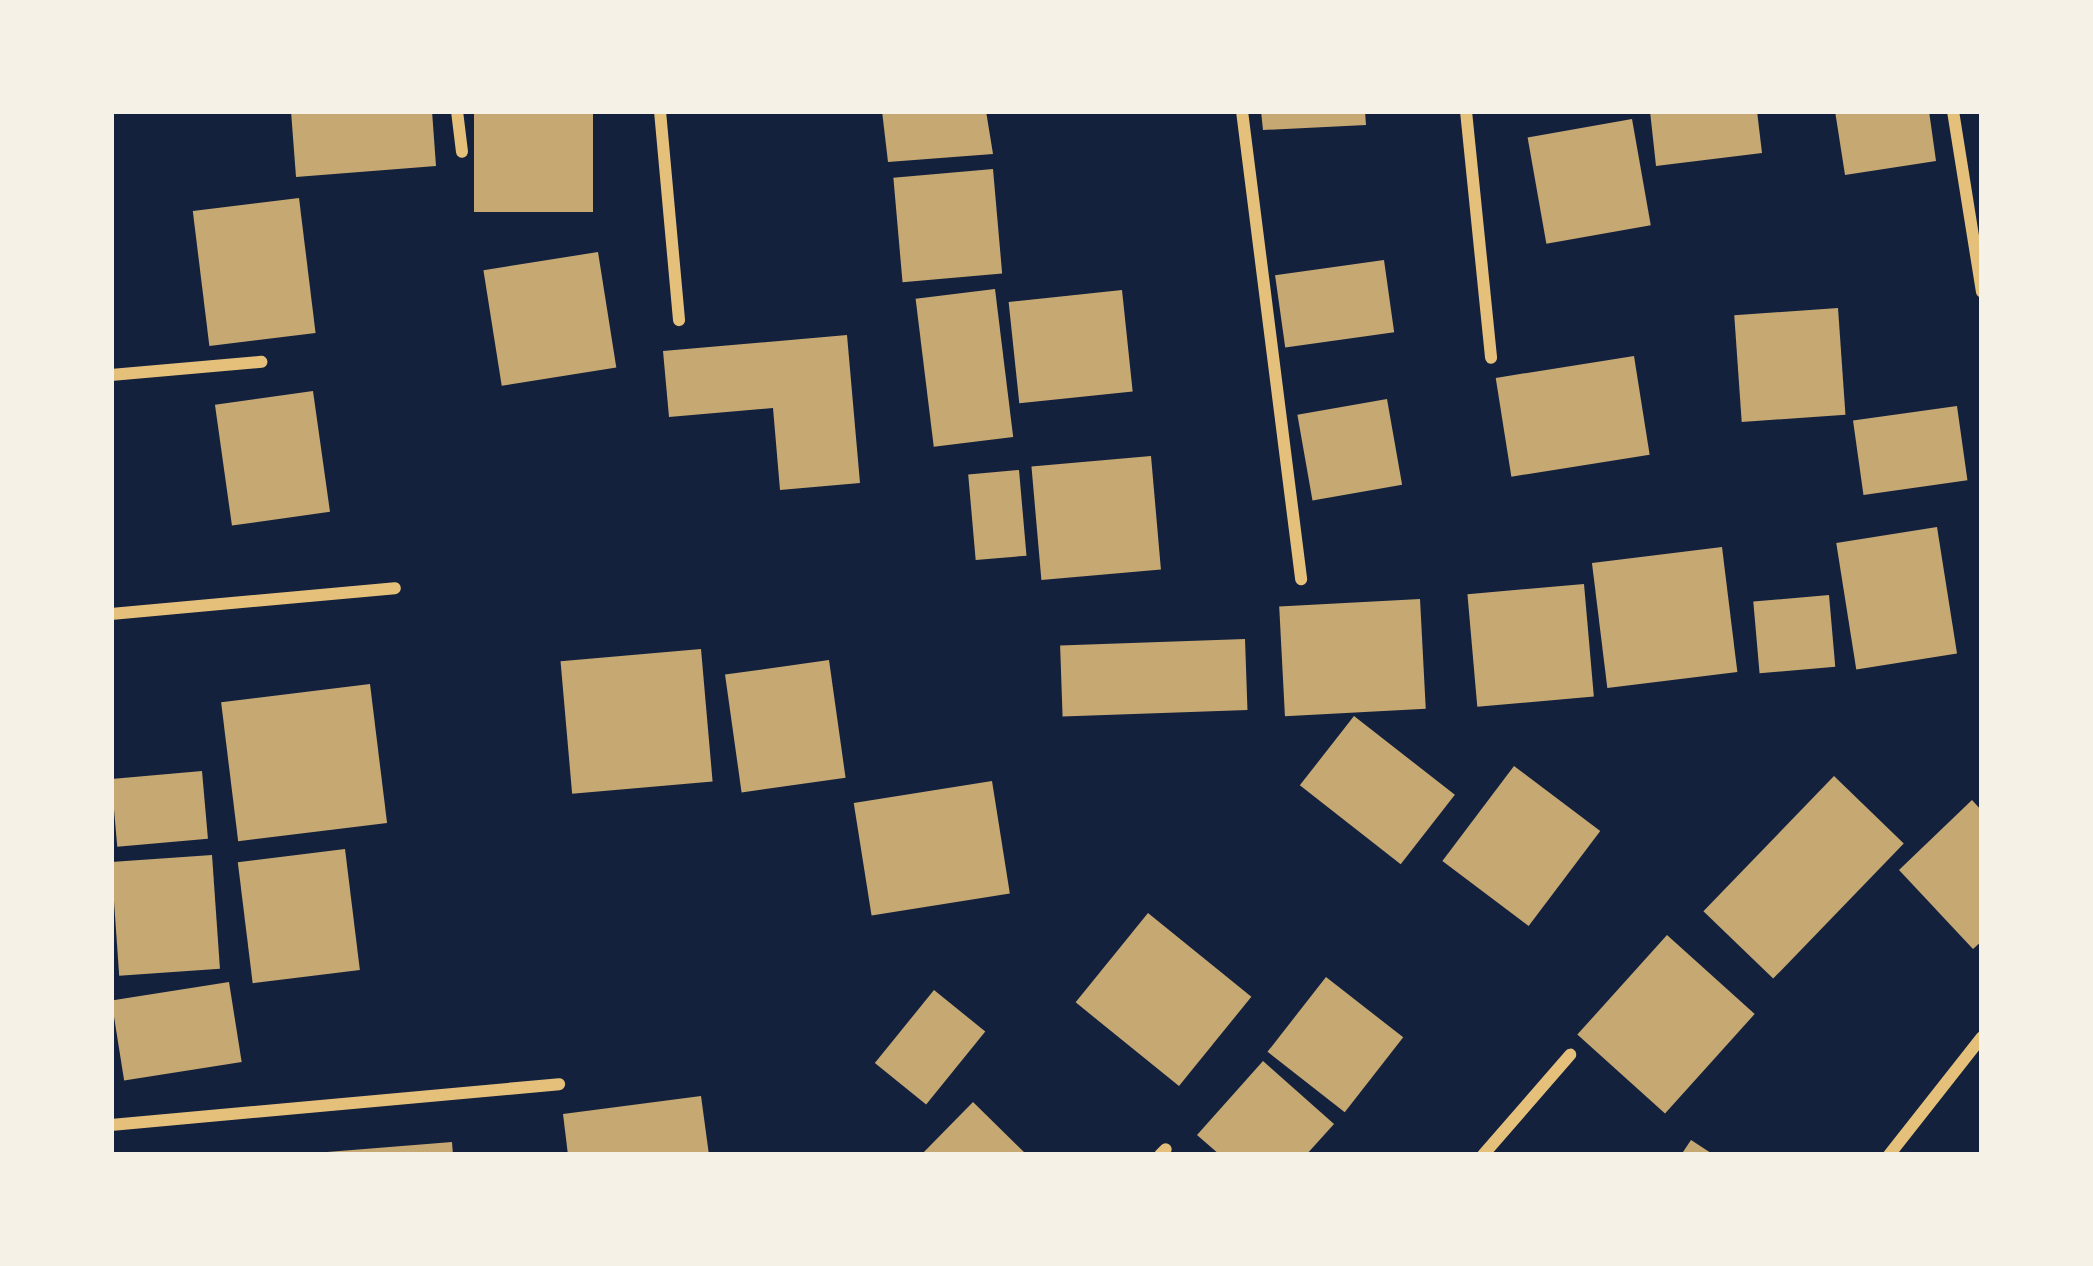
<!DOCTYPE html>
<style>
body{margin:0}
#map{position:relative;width:2093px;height:1266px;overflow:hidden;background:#14213d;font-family:"Fira Sans Condensed",sans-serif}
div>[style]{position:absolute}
.building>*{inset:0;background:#c6a872;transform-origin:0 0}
.minor>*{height:12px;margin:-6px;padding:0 6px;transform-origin:6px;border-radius:6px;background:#e5c07b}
span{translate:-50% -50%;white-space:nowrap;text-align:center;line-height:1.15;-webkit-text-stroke:9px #f6f1e7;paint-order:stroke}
.frame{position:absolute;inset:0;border:114px solid #f6f1e7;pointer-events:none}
</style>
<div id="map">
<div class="building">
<i style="clip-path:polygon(291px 111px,432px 111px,436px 166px,296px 177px)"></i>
<i style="left:474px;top:111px;width:119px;height:101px"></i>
<i style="clip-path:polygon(882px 111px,986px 111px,993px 154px,888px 162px)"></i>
<i style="clip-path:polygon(1261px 111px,1365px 111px,1366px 125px,1263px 130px)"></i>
<i style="clip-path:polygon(1650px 111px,1757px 111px,1762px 153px,1656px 166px)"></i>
<i style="clip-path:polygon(1835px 111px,1929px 111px,1936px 161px,1845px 175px)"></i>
<i style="left:1632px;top:119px;width:108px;height:106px;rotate:80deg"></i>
<i style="left:993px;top:169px;width:105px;height:100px;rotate:85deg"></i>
<i style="left:299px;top:198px;width:136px;height:107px;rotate:83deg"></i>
<i style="left:598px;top:252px;width:117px;height:116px;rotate:81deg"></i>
<i style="left:1384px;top:260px;width:73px;height:110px;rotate:82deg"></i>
<i style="left:995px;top:289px;width:149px;height:80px;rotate:83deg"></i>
<i style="left:1122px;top:290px;width:102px;height:114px;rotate:84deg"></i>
<i style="left:1838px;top:308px;width:107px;height:104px;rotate:86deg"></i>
<i style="clip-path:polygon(847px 335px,860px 483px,780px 490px,773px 408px,669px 417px,663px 351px)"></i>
<i style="left:1634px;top:356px;width:100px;height:140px;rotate:81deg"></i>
<i style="left:313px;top:391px;width:122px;height:99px;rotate:82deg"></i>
<i style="left:1387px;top:399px;width:87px;height:91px;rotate:80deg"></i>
<i style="left:1957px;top:406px;width:75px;height:105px;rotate:82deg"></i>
<i style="left:1151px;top:456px;width:114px;height:120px;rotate:85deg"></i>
<i style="left:1019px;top:470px;width:86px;height:51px;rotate:85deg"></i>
<i style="left:1937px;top:527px;width:128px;height:102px;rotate:81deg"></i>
<i style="left:1722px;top:547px;width:126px;height:131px;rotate:83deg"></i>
<i style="left:1584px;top:584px;width:113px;height:117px;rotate:85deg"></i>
<i style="left:1829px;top:595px;width:72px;height:76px;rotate:85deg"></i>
<i style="left:1420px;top:599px;width:110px;height:141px;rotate:87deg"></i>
<i style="left:1245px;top:639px;width:71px;height:185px;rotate:88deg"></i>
<i style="left:701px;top:649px;width:133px;height:141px;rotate:85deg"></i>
<i style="left:829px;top:660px;width:119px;height:105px;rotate:82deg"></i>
<i style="left:370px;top:684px;width:140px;height:150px;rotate:83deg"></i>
<i style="left:1354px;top:716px;width:128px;height:88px;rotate:38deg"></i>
<i style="left:1514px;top:766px;width:108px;height:119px;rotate:37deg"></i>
<i style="left:202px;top:771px;width:68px;height:91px;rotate:85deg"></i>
<i style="left:1834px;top:776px;width:97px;height:188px;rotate:44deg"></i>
<i style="left:992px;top:781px;width:114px;height:140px;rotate:81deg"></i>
<i style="clip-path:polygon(1972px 800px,1982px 811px,1982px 941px,1973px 949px,1899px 870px)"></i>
<i style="left:345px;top:849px;width:122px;height:108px;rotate:83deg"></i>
<i style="left:212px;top:855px;width:114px;height:101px;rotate:86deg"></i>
<i style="left:1148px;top:913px;width:133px;height:115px;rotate:39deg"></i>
<i style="left:1667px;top:935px;width:118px;height:134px;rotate:42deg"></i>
<i style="left:1326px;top:977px;width:98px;height:95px;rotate:38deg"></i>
<i style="left:229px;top:982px;width:81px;height:119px;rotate:81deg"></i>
<i style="left:934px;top:990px;width:66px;height:94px;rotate:39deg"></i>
<i style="clip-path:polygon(1263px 1061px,1334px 1124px,1306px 1155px,1220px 1155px,1197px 1135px)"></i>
<i style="clip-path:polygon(701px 1096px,709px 1155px,568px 1155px,563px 1114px)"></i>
<i style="clip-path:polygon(973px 1102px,1027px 1155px,921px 1155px)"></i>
<i style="clip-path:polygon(1691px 1140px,1714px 1155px,1681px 1155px)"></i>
<i style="clip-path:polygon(452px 1142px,453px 1155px,327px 1155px,327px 1152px)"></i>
</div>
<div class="minor">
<i style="left:457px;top:111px;width:41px;rotate:83deg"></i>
<i style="left:660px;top:111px;width:210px;rotate:84.8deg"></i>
<i style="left:1242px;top:111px;width:472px;rotate:82.8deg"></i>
<i style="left:1466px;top:111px;width:248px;rotate:84.2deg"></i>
<i style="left:1953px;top:111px;width:183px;rotate:80.9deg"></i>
<i style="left:111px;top:375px;width:151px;rotate:-5deg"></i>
<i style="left:111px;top:614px;width:285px;rotate:-5.2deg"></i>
<i style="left:111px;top:1125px;width:450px;rotate:-5.2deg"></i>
<i style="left:1160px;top:1155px;width:8px;rotate:-45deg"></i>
<i style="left:1483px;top:1155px;width:133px;rotate:-49deg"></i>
<i style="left:1889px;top:1155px;width:150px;rotate:-51.8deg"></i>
</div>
<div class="frame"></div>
</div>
